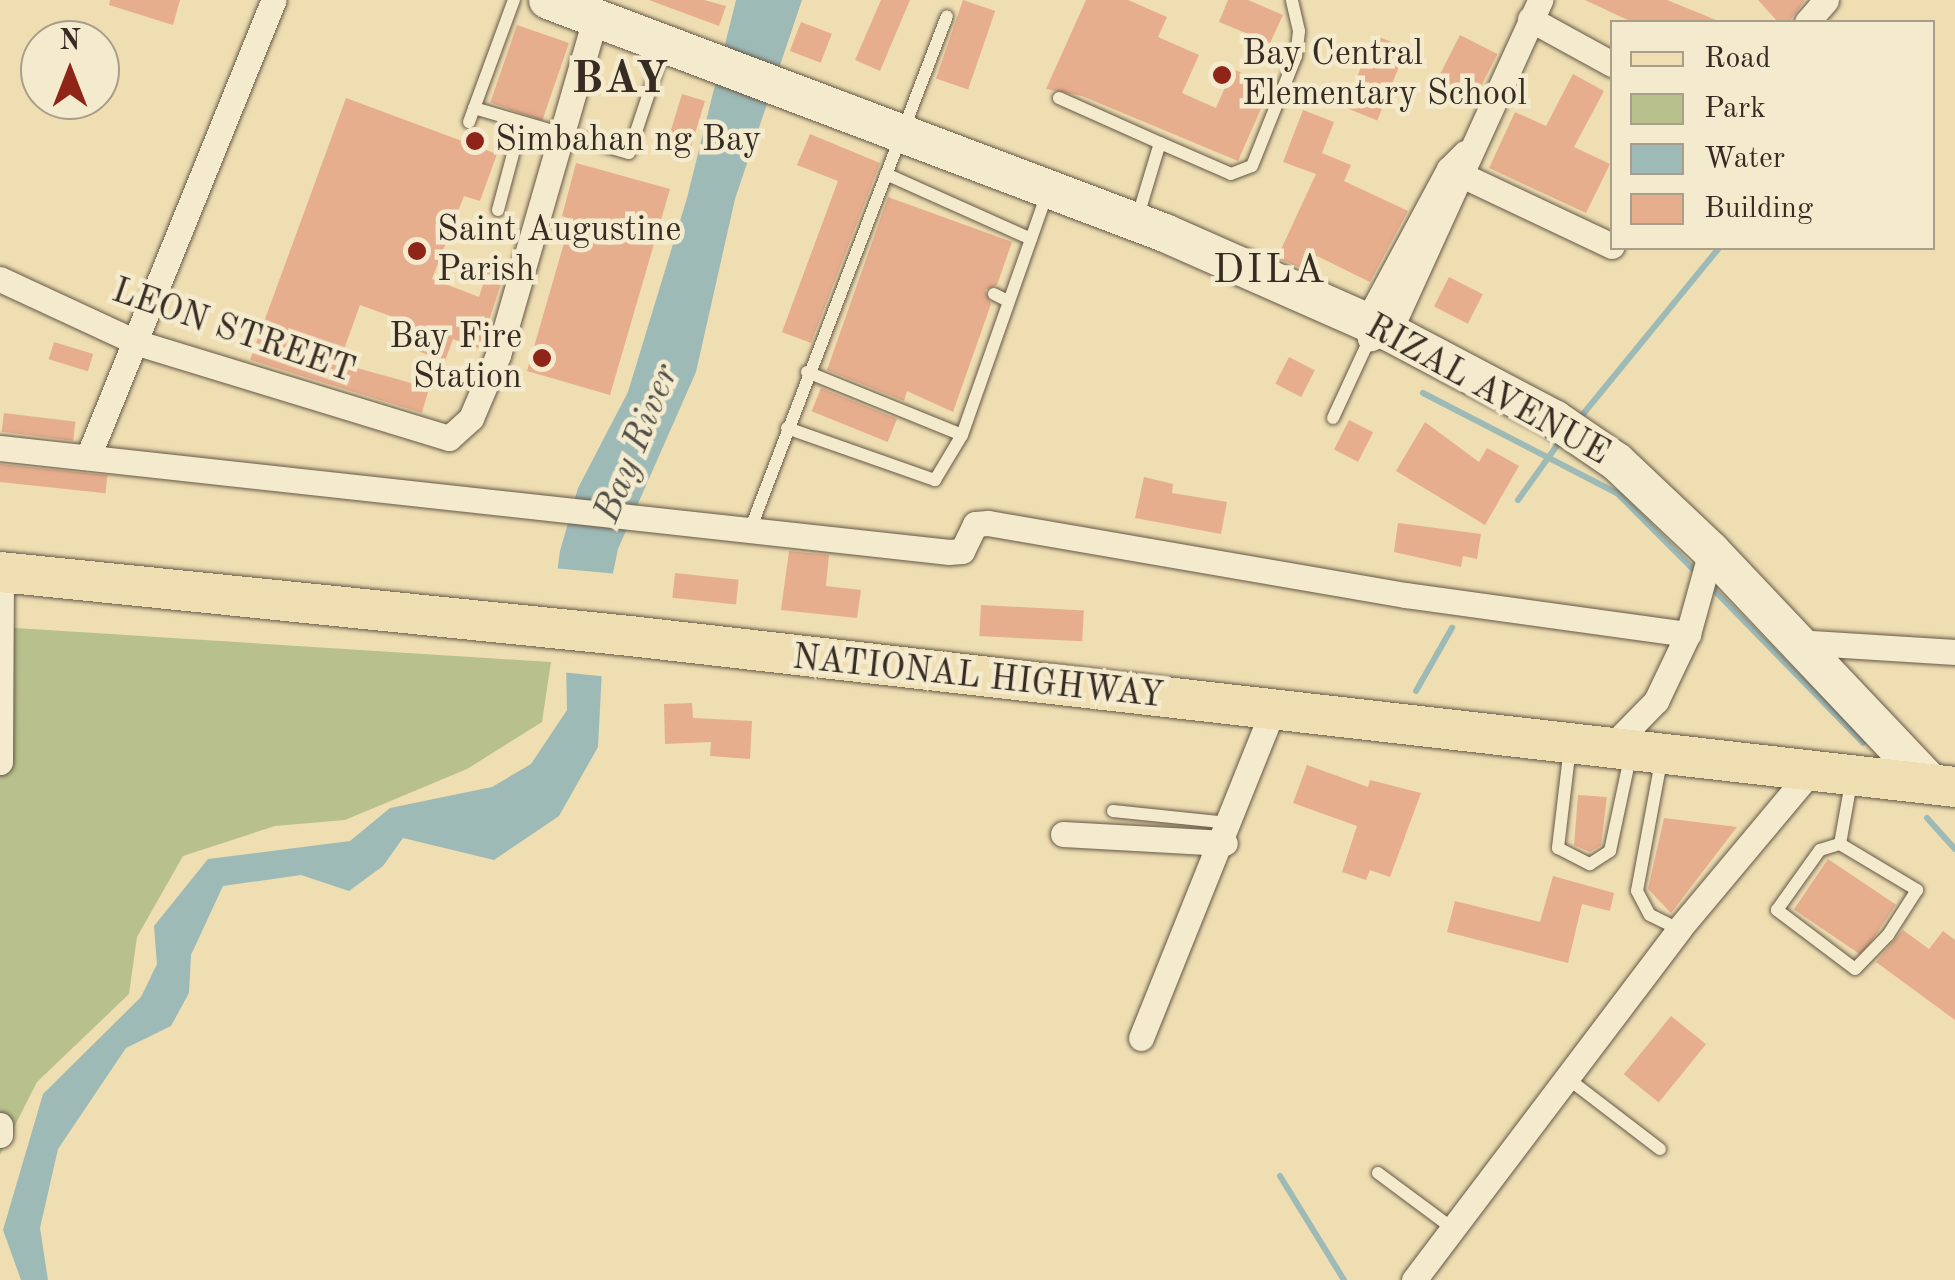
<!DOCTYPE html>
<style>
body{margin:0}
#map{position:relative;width:1955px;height:1280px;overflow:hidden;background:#eedeb2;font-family:"Old Standard TT",serif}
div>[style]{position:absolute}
.green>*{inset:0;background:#b8c18d}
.water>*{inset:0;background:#9ebab7}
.pier>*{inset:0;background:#eedeb2}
.stream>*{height:6px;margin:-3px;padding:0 3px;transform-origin:3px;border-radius:3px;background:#9ebab7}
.building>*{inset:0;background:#e7ae8e;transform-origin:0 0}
.roads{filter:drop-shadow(0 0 2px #655847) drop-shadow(0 0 2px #655847)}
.service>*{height:12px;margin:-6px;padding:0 6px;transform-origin:6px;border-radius:6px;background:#f4eacd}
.minor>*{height:25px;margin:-12.5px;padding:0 12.5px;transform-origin:12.5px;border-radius:12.5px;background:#f4eacd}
.secondary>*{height:38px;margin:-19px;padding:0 19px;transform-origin:19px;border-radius:19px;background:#f4eacd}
.primary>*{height:40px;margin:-20px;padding:0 20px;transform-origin:20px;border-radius:20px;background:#eedeb2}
.dots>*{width:28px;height:28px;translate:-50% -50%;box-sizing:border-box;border:5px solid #f4eacd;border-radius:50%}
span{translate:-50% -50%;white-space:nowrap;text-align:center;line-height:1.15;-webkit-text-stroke:9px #f4eacd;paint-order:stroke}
.poi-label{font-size:35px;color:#372c23}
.left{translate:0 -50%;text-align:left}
.right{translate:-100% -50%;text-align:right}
.street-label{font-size:35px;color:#372c23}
.water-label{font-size:38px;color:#515048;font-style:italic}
.quarter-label{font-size:40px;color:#372c23;letter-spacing:2.5px}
.district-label{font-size:45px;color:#372c23;font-weight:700;letter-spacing:2.5px}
.legend{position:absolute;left:1610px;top:20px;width:325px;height:230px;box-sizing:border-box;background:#f4eacd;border:2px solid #a89e89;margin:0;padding:12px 18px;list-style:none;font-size:30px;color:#372c23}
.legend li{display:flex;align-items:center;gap:20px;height:50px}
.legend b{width:50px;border:2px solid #a89e89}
.north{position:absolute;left:20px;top:20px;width:100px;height:100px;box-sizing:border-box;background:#f4eacd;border:2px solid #a89e89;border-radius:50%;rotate:0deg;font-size:28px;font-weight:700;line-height:40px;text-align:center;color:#372c23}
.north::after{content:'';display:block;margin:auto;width:35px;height:45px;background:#8f2418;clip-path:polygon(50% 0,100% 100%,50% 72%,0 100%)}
</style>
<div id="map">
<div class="green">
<i style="clip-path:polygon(0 627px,551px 662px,542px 722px,467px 769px,345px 820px,275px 826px,183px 856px,137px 937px,129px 994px,37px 1082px,0 1155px)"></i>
</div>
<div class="water">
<i style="clip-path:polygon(736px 0,802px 0,735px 199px,696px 372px,618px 549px,605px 611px,598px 747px,559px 816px,494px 860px,403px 838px,383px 866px,349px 891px,301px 875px,223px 886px,191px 955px,189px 993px,171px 1026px,126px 1048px,58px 1149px,40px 1228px,48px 1280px,21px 1280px,3px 1230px,43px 1094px,141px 997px,157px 964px,154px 926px,208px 859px,350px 841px,390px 808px,492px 787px,531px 764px,567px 710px,566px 662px,553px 604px,560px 551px,578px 488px,628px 392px,687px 198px)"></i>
</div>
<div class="pier">
<i style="clip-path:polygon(553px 568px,618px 574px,610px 611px,609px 677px,561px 672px,548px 605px)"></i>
</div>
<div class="stream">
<i style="left:1423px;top:393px;width:218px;rotate:27.3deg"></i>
<i style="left:1617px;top:493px;width:115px;rotate:45deg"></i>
<i style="left:1579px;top:419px;width:221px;rotate:-50.7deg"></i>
<i style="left:1518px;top:500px;width:74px;rotate:-54.4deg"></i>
<i style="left:1710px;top:586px;width:219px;rotate:45.7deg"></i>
<i style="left:1416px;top:691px;width:73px;rotate:-60.3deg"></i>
<i style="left:1927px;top:818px;width:42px;rotate:47.9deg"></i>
<i style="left:1280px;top:1176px;width:122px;rotate:58.4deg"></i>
</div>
<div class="building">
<i style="clip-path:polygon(110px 0,180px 0,173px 25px,109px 5px)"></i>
<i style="clip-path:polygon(649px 0,704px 0,726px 6px,719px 26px)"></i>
<i style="clip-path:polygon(881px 0,910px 0,880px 71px,855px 60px)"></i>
<i style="left:963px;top:0;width:34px;height:83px;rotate:19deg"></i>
<i style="clip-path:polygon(1086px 0,1128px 0,1167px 17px,1158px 37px,1199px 55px,1182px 93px,1216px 108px,1233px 69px,1271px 86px,1238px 161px,1082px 96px,1046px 89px)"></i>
<i style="clip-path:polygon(1228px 0,1248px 0,1283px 15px,1270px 43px,1219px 22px)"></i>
<i style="clip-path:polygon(1585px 0,1667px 0,1721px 22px,1632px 22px)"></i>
<i style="clip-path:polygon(1758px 0,1805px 0,1789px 22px,1778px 22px)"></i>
<i style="left:801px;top:22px;width:33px;height:31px;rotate:21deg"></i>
<i style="left:517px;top:25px;width:55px;height:82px;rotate:19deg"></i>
<i style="left:1374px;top:35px;width:35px;height:78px;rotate:22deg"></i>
<i style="left:1460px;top:35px;width:42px;height:58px;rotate:27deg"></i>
<i style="clip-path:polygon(1573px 74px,1604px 91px,1574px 147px,1610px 164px,1586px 213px,1489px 168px,1515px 112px,1546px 126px)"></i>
<i style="left:682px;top:94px;width:24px;height:56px;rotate:17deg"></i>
<i style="clip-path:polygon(346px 98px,497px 154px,480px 201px,464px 196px,432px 279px,479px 297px,488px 269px,504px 274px,480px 349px,453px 339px,445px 361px,407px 347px,415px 325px,360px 305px,339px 363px,429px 388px,422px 413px,250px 360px)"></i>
<i style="clip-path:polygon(1303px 110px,1334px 122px,1322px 153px,1351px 165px,1344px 181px,1408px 211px,1370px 282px,1317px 256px,1310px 272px,1277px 258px,1316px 174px,1283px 162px)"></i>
<i style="clip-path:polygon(810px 134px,880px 163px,811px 343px,782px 332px,838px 181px,797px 165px)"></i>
<i style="clip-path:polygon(576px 163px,670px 189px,610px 395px,527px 371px,571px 219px,562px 216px)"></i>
<i style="clip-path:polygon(888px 197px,1012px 242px,997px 285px,985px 290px,991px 304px,953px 412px,907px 391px,904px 401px,827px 370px)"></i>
<i style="left:1449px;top:277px;width:38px;height:33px;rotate:27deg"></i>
<i style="left:54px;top:342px;width:41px;height:18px;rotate:17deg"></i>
<i style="left:1289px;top:357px;width:29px;height:30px;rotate:27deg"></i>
<i style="left:821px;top:388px;width:82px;height:25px;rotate:22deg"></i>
<i style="left:4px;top:413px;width:72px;height:19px;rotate:7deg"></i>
<i style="left:1349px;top:420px;width:27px;height:33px;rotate:27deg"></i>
<i style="clip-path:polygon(1425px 422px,1479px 462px,1487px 448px,1519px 466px,1485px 525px,1396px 471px)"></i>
<i style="left:0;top:464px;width:108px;height:18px;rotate:6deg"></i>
<i style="clip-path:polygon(1144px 477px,1173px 484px,1172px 493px,1227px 502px,1221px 534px,1135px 518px)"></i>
<i style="clip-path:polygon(1398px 523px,1481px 534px,1477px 559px,1463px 556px,1461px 567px,1394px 552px)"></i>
<i style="clip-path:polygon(789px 551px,829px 555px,826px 586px,861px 590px,857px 618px,781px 610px)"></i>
<i style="left:675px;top:573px;width:64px;height:25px;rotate:6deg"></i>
<i style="left:981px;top:605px;width:103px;height:31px;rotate:3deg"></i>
<i style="clip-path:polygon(692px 703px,693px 718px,752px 721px,750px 759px,710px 756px,711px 742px,665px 744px,664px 704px)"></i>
<i style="clip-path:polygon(1307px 765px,1368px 787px,1370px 780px,1421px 793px,1390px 877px,1370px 870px,1366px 880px,1342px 872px,1357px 826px,1293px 803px)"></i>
<i style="clip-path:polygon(1578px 795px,1607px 797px,1601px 845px,1590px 852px,1574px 845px)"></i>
<i style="clip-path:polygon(1664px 818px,1737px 827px,1671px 913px,1648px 889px)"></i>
<i style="left:1828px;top:859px;width:82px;height:61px;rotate:34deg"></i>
<i style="clip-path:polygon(1553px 876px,1614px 893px,1610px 911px,1582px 904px,1568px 963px,1447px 932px,1455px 901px,1540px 922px)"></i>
<i style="clip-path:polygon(1903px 930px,1929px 949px,1943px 931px,1955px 940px,1955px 1020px,1876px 962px)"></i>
<i style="left:1671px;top:1016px;width:45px;height:75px;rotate:39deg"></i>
</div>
<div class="roads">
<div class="service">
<i style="left:1059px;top:98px;width:111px;rotate:24deg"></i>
<i style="left:474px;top:108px;width:161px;rotate:16.2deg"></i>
<i style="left:629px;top:153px;width:111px;rotate:-71.6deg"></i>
<i style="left:469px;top:122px;width:130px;rotate:-69.8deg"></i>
<i style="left:886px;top:174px;width:159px;rotate:24.1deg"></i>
<i style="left:498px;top:210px;width:89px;rotate:-75deg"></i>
<i style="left:1137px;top:219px;width:79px;rotate:-73.2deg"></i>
<i style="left:1160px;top:143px;width:77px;rotate:23.6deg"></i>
<i style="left:1231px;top:174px;width:22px;rotate:-21deg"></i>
<i style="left:1252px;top:166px;width:118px;rotate:-68.2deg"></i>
<i style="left:1296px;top:56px;width:25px;rotate:-83deg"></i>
<i style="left:1299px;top:31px;width:32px;rotate:-103deg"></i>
<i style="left:994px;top:294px;width:16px;rotate:27deg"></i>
<i style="left:807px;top:372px;width:167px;rotate:22.1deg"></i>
<i style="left:1333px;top:418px;width:88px;rotate:-65.2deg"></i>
<i style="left:787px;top:428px;width:157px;rotate:19.4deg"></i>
<i style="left:935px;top:480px;width:52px;rotate:-59deg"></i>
<i style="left:962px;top:435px;width:256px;rotate:-70.6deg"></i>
<i style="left:750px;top:530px;width:550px;rotate:-69.03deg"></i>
<i style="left:1570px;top:747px;width:102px;rotate:96.8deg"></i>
<i style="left:1558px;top:848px;width:36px;rotate:27deg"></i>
<i style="left:1590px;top:864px;width:24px;rotate:-33deg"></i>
<i style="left:1610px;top:851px;width:100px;rotate:-77.9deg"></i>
<i style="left:1662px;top:756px;width:137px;rotate:100.5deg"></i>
<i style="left:1637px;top:891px;width:27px;rotate:62deg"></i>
<i style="left:1650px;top:915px;width:32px;rotate:26deg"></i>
<i style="left:1113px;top:811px;width:118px;rotate:5.9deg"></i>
<i style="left:1840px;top:844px;width:90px;rotate:30.9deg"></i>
<i style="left:1917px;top:890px;width:54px;rotate:122.8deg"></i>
<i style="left:1888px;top:935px;width:47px;rotate:134.1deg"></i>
<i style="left:1855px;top:969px;width:98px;rotate:-142.9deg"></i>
<i style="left:1777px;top:910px;width:74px;rotate:-54.4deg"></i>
<i style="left:1820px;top:850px;width:21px;rotate:-17deg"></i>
<i style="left:1840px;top:844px;width:62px;rotate:-79.8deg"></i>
<i style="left:1567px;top:1078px;width:117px;rotate:37.4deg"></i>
<i style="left:1378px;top:1173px;width:92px;rotate:36.6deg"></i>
</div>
<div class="minor">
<i style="left:1530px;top:19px;width:94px;rotate:28.8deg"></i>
<i style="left:1807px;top:22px;width:29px;rotate:-49deg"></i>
<i style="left:1465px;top:153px;width:23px;rotate:135deg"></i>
<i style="left:1449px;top:169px;width:175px;rotate:118.3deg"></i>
<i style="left:1366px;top:323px;width:16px;rotate:75deg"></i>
<i style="left:1370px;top:338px;width:20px;rotate:-18deg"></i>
<i style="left:1389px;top:332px;width:365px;rotate:-65.5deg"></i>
<i style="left:1449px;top:169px;width:180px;rotate:25.3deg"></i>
<i style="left:0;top:279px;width:152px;rotate:24.9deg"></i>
<i style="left:138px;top:343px;width:325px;rotate:17deg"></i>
<i style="left:449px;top:438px;width:30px;rotate:-42deg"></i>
<i style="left:471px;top:418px;width:69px;rotate:-66.8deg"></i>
<i style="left:498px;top:355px;width:353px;rotate:-73.9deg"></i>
<i style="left:0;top:448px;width:955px;rotate:6.25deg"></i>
<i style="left:949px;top:552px;width:13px;rotate:-4deg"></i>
<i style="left:962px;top:551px;width:30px;rotate:-64deg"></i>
<i style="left:975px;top:524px;width:13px;rotate:-4deg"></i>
<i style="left:988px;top:523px;width:424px;rotate:9.8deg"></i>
<i style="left:1406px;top:595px;width:285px;rotate:7.9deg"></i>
<i style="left:88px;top:457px;width:493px;rotate:-67.9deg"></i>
<i style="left:1796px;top:642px;width:159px;rotate:3.6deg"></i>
<i style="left:1610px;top:748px;width:66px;rotate:-45.6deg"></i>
<i style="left:1656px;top:701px;width:74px;rotate:-64.5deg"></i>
<i style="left:1688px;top:634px;width:86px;rotate:-74.5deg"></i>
<i style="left:0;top:762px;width:190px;rotate:-89.7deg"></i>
<i style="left:1063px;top:834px;width:162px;rotate:3.2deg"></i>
<i style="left:1141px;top:1038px;width:354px;rotate:-68.1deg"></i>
<i style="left:0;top:1125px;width:10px;rotate:90deg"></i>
<i style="left:1414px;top:1280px;width:440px;rotate:-52.9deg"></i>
<i style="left:1679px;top:929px;width:206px;rotate:-50.1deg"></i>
</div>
<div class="secondary">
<i style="left:548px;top:0;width:660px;rotate:20.69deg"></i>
<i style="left:1165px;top:233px;width:245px;rotate:23.8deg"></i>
<i style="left:1389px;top:332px;width:187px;rotate:27.8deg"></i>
<i style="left:1554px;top:419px;width:76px;rotate:34.3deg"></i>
<i style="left:1617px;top:462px;width:129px;rotate:43.4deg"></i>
<i style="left:1711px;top:551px;width:320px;rotate:46.6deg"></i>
</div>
<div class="primary">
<i style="left:0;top:572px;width:633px;rotate:5.8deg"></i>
<i style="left:630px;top:636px;width:1334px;rotate:6.5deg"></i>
</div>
</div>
<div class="dots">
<i style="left:1222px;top:75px;background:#8f2418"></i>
<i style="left:475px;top:141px;background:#8f2418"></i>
<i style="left:417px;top:251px;background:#8f2418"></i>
<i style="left:542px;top:358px;background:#8f2418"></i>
</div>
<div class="poi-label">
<span class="left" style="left:1242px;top:75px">Bay Central<br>Elementary School</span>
<span class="left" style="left:495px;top:141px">Simbahan ng Bay</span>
<span class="left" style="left:437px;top:251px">Saint Augustine<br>Parish</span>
<span class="right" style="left:522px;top:358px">Bay Fire<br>Station</span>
</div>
<div class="street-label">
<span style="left:233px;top:332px;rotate:19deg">LEON STREET</span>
<span style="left:1487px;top:391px;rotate:29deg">RIZAL AVENUE</span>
<span style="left:978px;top:678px;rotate:6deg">NATIONAL HIGHWAY</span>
</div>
<div class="water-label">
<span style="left:638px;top:444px;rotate:-68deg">Bay River</span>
</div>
<div class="quarter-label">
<span style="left:1270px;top:272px">DILA</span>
</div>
<div class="district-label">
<span style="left:621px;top:81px">BAY</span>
</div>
<ul class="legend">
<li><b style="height:12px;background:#eedeb2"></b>Road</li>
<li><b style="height:28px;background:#b8c18d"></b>Park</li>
<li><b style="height:28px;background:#9ebab7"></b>Water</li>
<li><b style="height:28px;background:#e7ae8e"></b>Building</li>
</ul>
<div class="north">N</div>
</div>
